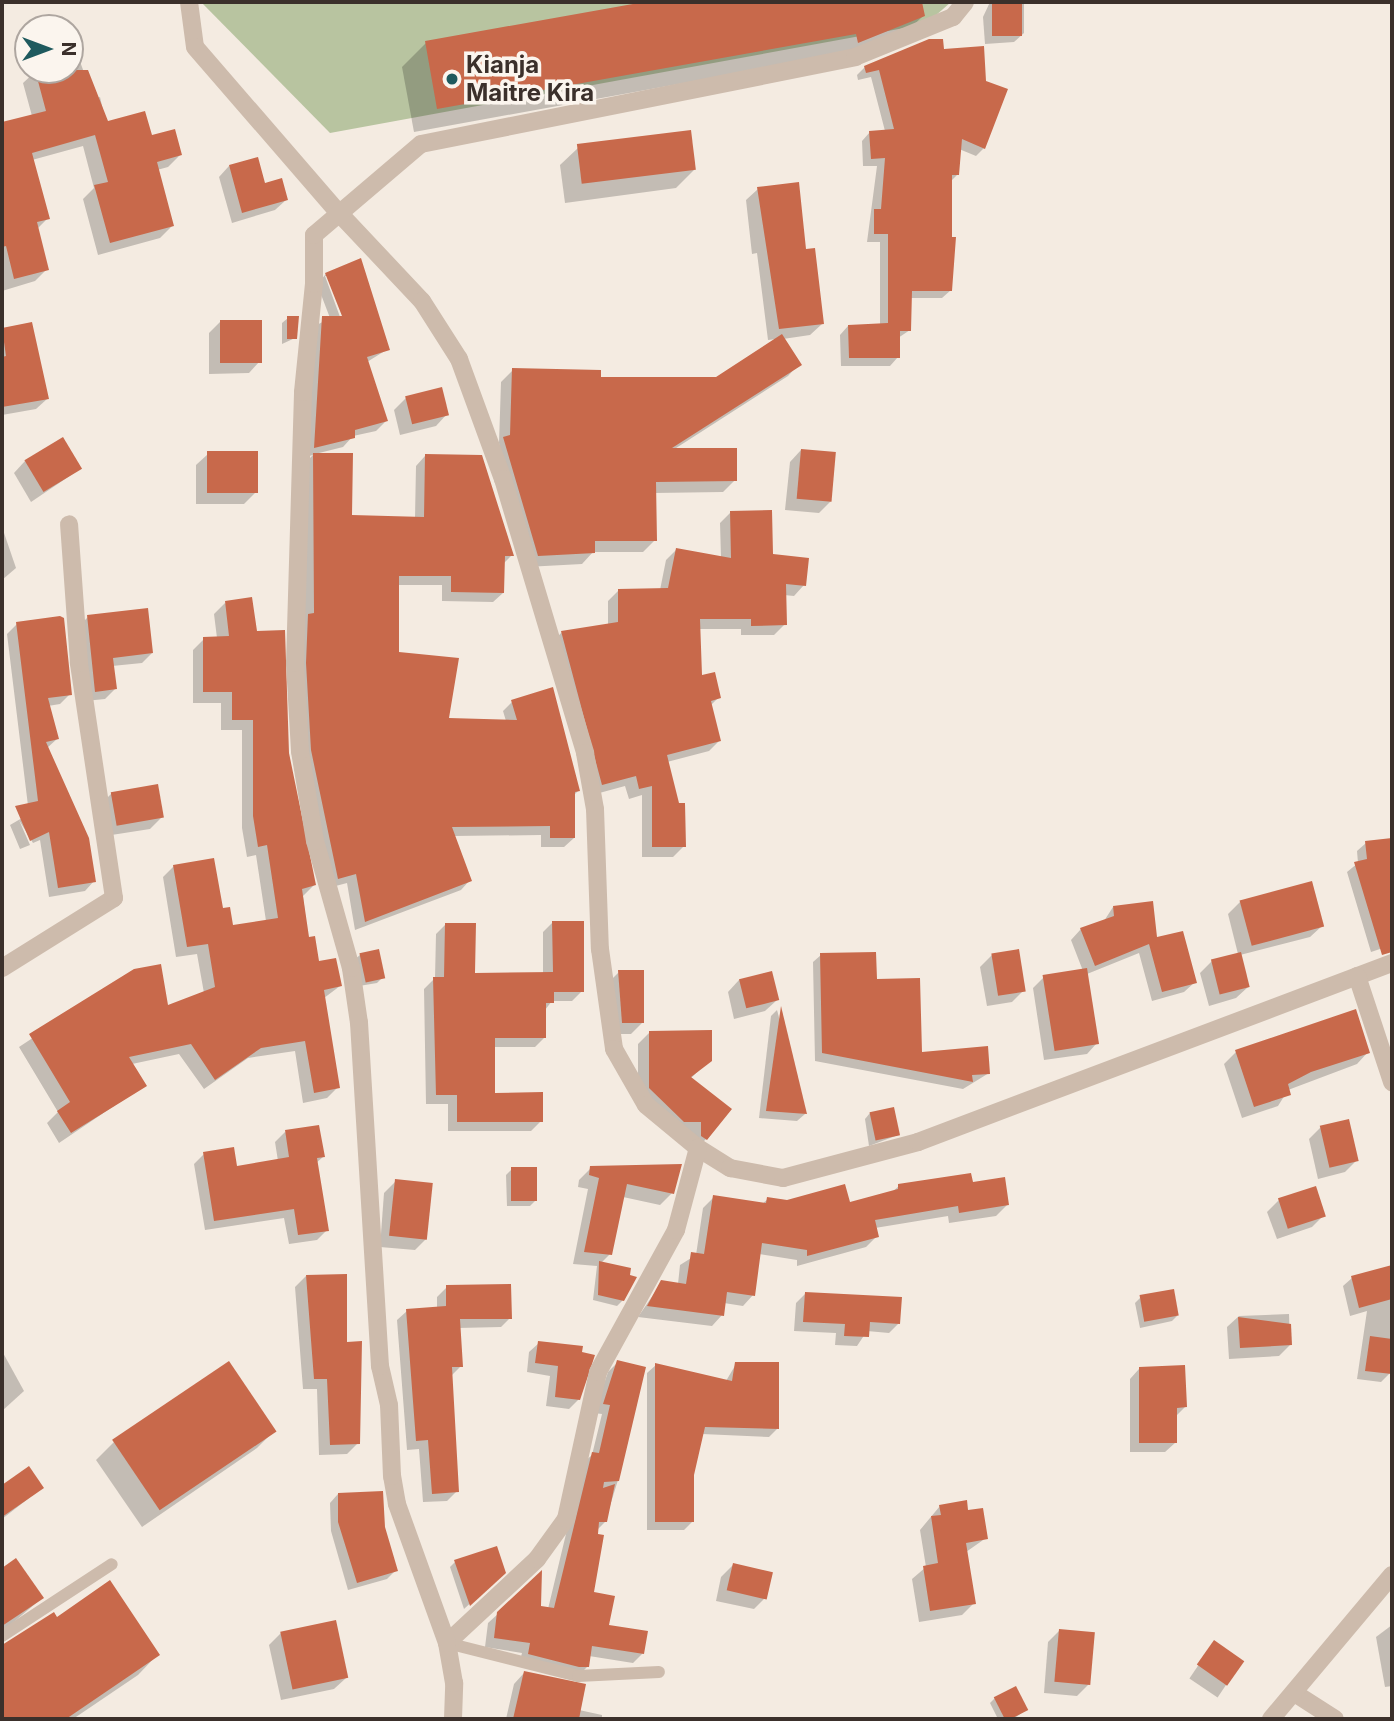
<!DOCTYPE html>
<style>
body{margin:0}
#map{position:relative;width:1394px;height:1721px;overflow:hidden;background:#f4ebe1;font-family:Inter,sans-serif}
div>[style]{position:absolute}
.green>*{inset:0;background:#b8c4a0}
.shadow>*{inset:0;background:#0003;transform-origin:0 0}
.building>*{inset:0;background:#c8694b;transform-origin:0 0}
.lane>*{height:12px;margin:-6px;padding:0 6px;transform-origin:6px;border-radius:6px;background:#cdbbac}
.street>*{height:18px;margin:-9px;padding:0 9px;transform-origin:9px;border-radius:9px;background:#cdbbac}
.dots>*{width:19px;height:19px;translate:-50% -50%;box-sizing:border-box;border:4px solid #fbf5ee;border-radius:50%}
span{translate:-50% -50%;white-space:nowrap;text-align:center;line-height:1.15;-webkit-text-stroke:7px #fbf5ee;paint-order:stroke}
.poi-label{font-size:24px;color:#3b302b;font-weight:700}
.left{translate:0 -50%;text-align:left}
.frame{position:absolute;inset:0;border:4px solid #3b302b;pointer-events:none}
.north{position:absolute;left:14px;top:14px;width:70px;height:70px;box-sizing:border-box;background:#fbf5ee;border:2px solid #aea6a0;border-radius:50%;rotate:90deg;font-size:19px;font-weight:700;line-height:28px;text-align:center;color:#3b302b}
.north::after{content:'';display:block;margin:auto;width:24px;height:32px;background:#1f5a5e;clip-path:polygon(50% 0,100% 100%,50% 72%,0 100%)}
</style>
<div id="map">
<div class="green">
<i style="clip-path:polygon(201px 2px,951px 2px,926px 24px,330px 133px)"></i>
</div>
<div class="shadow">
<i style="clip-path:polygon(654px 2px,921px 2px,923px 16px,899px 39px,833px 56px,414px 132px,402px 67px,426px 43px)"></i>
<i style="clip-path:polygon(990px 2px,1024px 2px,1024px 33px,1014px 42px,985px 44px,983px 17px)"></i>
<i style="clip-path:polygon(942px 50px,984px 148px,976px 156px,959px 149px,957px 175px,951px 181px,951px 290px,942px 298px,910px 298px,910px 330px,898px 338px,898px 357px,890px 366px,841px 366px,840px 335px,848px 326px,880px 325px,880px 242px,867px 242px,877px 166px,863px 166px,862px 141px,870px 132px,885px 131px,871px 77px,858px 80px,857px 75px,865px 67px)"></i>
<i style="clip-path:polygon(79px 59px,94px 99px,100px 97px,106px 123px,151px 138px,180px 155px,168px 167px,157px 170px,172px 226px,160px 238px,98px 255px,83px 199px,94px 188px,83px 146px,32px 160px,48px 218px,37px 229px,47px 269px,35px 281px,2px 291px,2px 124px,32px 116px,23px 83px,36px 71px,70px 70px,70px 60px)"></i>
<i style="clip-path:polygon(578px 148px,694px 170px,676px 188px,565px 203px,560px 165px)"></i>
<i style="clip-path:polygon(229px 166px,263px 185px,286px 200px,275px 210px,232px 223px,219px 177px)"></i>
<i style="clip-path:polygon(758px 189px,805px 251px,822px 324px,810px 335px,783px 339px,799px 364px,788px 376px,673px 450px,735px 480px,723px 492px,654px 493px,655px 540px,643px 552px,593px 552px,582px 564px,526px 567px,499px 443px,501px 382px,513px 370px,599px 378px,717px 378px,777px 339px,768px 340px,757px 253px,752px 254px,746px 200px)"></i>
<i style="clip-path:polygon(evenodd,360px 261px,388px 349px,367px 362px,386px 421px,376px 431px,353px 436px,343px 447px,319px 453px,351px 455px,350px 517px,415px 518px,416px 466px,425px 456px,481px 457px,512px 555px,503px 564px,503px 593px,493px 602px,442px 601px,442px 585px,397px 585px,397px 654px,457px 660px,447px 720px,506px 721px,503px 711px,512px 702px,552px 689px,578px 791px,574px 795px,574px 838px,564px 847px,541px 847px,541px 835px,453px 836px,470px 880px,461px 890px,355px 930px,347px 883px,328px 888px,302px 760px,298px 673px,299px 625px,305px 619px,304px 464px,313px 455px,305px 457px,313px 327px,330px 318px,317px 284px,326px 274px,360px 261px,325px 276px,329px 276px,346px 324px,343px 325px,325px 276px)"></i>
<i style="clip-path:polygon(288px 318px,295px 338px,282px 344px,282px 323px)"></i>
<i style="clip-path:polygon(221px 321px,260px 361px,249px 373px,209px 374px,209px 333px)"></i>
<i style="clip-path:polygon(31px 324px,47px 399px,36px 409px,2px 415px,2px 330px)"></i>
<i style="clip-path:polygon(406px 398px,447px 414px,436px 426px,400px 435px,394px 410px)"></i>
<i style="clip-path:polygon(801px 450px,831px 501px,819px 513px,785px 510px,790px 462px)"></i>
<i style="clip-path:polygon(208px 454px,256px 492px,244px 504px,196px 504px,196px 465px)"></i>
<i style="clip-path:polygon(25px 461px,80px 469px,31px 502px,14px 473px)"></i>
<i style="clip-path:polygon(731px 512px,804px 585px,794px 596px,784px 595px,785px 624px,774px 635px,741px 635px,741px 629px,699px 629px,700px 678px,719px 697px,710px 706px,719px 741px,709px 751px,667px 762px,684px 846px,673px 857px,642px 857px,642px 795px,629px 799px,625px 786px,592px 795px,552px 643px,562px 632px,608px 625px,608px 601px,619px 590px,660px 590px,666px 560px,676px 550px,721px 558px,720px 523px)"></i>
<i style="clip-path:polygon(2px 527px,16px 568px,2px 580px)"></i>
<i style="clip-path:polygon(225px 603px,255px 633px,287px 753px,314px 885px,303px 896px,308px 939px,318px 963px,340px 986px,324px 998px,338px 1087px,327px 1098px,303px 1103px,295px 1051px,248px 1058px,204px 1089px,179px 1054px,132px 1064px,145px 1085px,59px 1143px,47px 1123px,58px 1112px,19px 1047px,134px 971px,166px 1008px,204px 993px,197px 954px,176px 957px,163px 877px,174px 866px,221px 910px,232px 928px,266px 921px,256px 855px,247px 857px,242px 828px,242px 730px,221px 730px,221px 703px,193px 703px,193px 650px,204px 639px,217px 638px,214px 614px)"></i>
<i style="clip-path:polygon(88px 617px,152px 653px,142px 663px,112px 666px,115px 689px,105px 699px,85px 701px,78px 627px)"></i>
<i style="clip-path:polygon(17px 624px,70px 694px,60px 704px,48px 706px,57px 739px,47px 748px,94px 881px,85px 891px,49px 897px,40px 840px,33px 843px,19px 820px,30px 845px,20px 849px,10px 825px,29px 814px,7px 634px)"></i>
<i style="clip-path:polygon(112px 793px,162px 817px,150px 829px,105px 836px,100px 805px)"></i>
<i style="clip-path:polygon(1392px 840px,1392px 871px,1385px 872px,1392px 895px,1392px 945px,1371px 952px,1347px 872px,1358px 863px,1357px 851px,1366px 843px)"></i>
<i style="clip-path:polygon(1240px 902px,1322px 926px,1310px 937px,1240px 955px,1248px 987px,1236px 998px,1209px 1006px,1200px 973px,1212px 961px,1238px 954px,1228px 914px)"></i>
<i style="clip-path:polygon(1113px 907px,1156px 939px,1195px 982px,1184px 992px,1152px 1001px,1139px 953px,1087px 974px,1097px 1043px,1087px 1054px,1044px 1060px,1033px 988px,1044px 977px,1083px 971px,1071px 940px,1081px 929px,1104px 921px)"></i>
<i style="clip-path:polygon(553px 922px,582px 991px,572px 1001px,552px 1001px,545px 1010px,545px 1037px,535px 1047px,493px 1047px,494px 1094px,541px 1121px,531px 1131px,448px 1131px,448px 1104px,426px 1104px,424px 989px,435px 978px,436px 934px,445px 925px,473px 975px,543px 974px,543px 932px)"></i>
<i style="clip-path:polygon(360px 955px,383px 977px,377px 983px,359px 986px,354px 960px)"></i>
<i style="clip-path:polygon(821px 955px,875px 981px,921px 1054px,989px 1073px,963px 1089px,815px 1061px,813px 962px)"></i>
<i style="clip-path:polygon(992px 955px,1024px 990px,1012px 1002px,987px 1006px,980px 967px)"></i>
<i style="clip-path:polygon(619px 972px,643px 1022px,631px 1034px,611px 1034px,607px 984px)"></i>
<i style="clip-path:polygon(739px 980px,777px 1000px,765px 1011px,734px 1019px,728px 992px)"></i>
<i style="clip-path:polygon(777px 1010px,805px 1114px,797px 1121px,759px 1118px,771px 1016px)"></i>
<i style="clip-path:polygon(1355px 1011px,1368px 1052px,1357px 1064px,1288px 1090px,1278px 1106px,1242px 1118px,1224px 1064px,1236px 1052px)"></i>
<i style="clip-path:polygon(650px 1032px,710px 1060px,691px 1078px,706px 1139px,694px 1151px,638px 1100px,638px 1044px)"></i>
<i style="clip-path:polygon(870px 1113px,898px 1135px,869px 1146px,865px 1119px)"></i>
<i style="clip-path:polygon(1321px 1127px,1357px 1160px,1345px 1172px,1318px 1179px,1309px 1139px)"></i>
<i style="clip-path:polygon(285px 1132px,323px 1157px,316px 1163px,327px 1230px,317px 1240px,289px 1244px,284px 1218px,205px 1230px,194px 1164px,204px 1154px,235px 1168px,278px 1161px,275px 1142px)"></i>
<i style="clip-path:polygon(591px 1168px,672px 1193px,660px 1205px,623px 1197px,610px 1254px,601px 1263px,623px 1300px,617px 1306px,593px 1300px,597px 1266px,573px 1264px,588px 1189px,578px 1187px,579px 1180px)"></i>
<i style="clip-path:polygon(512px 1169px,536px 1200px,530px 1206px,507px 1206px,506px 1175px)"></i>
<i style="clip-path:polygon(396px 1181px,427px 1238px,415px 1250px,380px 1247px,384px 1193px)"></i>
<i style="clip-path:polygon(971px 1184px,1007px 1205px,996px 1216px,949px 1223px,948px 1216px,875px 1228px,877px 1236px,866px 1247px,797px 1266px,797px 1260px,759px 1254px,753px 1295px,743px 1306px,724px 1303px,722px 1315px,712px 1326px,638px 1317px,662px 1282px,678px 1284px,680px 1265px,696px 1255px,703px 1208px,714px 1197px,762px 1204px,768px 1199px,849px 1204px,892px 1192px,899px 1186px)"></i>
<i style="clip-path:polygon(1279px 1200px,1324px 1215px,1312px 1227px,1277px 1239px,1267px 1212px)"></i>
<i style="clip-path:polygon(1392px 1267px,1390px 1373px,1381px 1382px,1357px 1379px,1367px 1311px,1350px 1316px,1343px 1286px,1352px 1278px)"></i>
<i style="clip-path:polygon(306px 1276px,345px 1343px,358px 1443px,347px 1454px,319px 1455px,317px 1389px,303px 1389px,295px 1287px)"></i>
<i style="clip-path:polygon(447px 1287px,510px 1318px,501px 1327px,458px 1328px,461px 1366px,451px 1376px,457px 1491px,447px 1501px,423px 1502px,419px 1449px,407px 1450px,397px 1320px,407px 1311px,437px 1309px,437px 1297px)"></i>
<i style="clip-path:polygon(806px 1293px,899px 1323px,889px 1333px,867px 1331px,857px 1346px,835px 1345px,836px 1333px,794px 1331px,796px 1303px)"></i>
<i style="clip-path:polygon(1140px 1298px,1177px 1316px,1172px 1321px,1140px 1328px,1135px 1303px)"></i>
<i style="clip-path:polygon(1289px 1314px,1290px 1345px,1279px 1356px,1229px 1359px,1227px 1327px,1239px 1316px)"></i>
<i style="clip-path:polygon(539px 1343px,580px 1353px,579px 1399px,569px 1409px,546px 1406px,550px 1376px,527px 1372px,529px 1352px)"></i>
<i style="clip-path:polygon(2px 1351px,24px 1391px,2px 1411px)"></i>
<i style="clip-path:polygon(618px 1362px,618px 1480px,605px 1522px,597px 1530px,592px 1594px,607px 1626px,643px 1653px,633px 1663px,589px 1656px,588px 1666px,578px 1676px,519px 1664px,522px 1653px,485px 1647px,488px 1623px,499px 1613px,548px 1609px,583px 1463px,592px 1455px,602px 1414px,594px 1413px,608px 1372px)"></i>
<i style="clip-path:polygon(736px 1364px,777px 1429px,769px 1437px,702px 1434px,692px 1475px,692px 1522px,684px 1530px,647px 1530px,647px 1373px,656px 1365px,726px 1381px)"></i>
<i style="clip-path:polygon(1139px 1369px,1185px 1407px,1175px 1417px,1175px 1443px,1165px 1452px,1130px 1452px,1130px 1379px)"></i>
<i style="clip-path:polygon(274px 1431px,257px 1448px,142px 1527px,96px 1460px,114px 1442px)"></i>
<i style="clip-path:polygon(29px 1468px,42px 1488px,2px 1519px,2px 1487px)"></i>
<i style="clip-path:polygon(338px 1494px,383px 1528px,396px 1570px,387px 1579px,348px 1590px,331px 1531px,330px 1503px)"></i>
<i style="clip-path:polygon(940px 1506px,967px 1512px,986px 1538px,966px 1552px,974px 1603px,962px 1615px,919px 1622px,912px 1579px,926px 1567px,920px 1530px)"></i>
<i style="clip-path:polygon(16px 1560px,42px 1598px,2px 1632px,2px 1570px)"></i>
<i style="clip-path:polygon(455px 1562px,504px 1572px,464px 1609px,450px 1567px)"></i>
<i style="clip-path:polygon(733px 1565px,766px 1597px,754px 1609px,716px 1601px,721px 1577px)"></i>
<i style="clip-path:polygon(56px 1619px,158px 1654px,138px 1675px,73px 1719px,2px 1719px,2px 1646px)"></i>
<i style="clip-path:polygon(1392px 1625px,1392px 1686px,1385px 1687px,1376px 1637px)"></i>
<i style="clip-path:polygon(1060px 1630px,1089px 1684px,1077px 1696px,1044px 1693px,1048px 1642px)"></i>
<i style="clip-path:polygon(281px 1633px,346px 1678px,334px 1689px,281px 1700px,269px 1645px)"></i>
<i style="left:1214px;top:1642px;width:34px;height:44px;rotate:34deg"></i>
<i style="clip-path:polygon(524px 1673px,579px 1710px,602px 1715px,602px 1719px,506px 1719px,514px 1684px)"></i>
<i style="clip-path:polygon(995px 1698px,1026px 1710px,1013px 1719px,998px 1719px,990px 1703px)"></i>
</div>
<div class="building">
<i style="clip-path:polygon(644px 2px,922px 2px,925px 16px,858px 43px,856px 34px,437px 109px,425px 41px)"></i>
<i style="left:992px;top:2px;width:30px;height:34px"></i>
<i style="clip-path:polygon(929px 39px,943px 39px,944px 49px,984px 46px,986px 81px,1008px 89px,985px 149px,962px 139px,959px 175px,952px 175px,952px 237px,956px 237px,952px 291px,912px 291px,911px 331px,900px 331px,900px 358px,849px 358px,848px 325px,888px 323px,888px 234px,874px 234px,874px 209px,881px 209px,885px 158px,871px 159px,869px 131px,894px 129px,879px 70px,866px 73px,864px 66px)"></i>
<i style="clip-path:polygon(35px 70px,88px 70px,108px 121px,145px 111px,152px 135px,175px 129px,182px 155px,157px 162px,174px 226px,110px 243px,94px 185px,108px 182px,95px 135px,32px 153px,50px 219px,37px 222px,49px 270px,14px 279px,6px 246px,2px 247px,2px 122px,46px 111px)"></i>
<i style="left:691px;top:130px;width:40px;height:115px;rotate:83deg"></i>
<i style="clip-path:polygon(258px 157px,265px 183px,282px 178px,288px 200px,242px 213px,229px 165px)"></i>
<i style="clip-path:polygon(799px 182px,806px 249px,815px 248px,824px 324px,779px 329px,757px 187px)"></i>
<i style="clip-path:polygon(361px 258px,390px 350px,367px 357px,388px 421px,355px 430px,355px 438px,314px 448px,322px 316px,342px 316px,325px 273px)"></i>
<i style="clip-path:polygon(287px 316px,299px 316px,297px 339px,287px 339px)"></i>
<i style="left:220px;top:320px;width:42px;height:43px"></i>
<i style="clip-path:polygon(32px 322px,49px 399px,2px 407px,2px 357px,6px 356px,2px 328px)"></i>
<i style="clip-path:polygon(782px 334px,802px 365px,672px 448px,737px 448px,737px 481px,656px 482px,657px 541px,595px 541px,595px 553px,538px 556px,503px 437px,510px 435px,512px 368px,601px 370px,601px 377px,716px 377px)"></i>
<i style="left:442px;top:387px;width:29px;height:38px;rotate:76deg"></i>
<i style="left:63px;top:437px;width:37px;height:45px;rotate:59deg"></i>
<i style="left:801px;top:449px;width:35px;height:50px;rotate:5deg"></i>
<i style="left:258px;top:451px;width:42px;height:51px;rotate:90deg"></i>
<i style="clip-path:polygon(313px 453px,353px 453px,352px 515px,424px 517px,425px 454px,482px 455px,514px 556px,505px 556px,504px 593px,451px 592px,451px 576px,399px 576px,399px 652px,459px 658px,449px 718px,517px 720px,511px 700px,553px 687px,580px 791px,575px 792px,575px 838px,550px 838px,550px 826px,452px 827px,472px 881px,365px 922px,356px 874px,338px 879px,311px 750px,306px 663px,308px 614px,314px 613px)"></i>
<i style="clip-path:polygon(772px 510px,773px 554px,809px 558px,806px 586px,786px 584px,787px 625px,751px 626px,751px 619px,700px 619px,702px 675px,715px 672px,721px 698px,711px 701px,721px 741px,667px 755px,679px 803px,685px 803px,686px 847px,652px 847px,652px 786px,639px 789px,636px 776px,602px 785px,561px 631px,618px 622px,618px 589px,668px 588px,676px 548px,731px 558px,730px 511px)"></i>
<i style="clip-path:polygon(252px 597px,257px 631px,285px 630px,289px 753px,316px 885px,302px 889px,309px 937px,315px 936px,319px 961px,336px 958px,342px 986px,324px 990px,340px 1088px,314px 1093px,305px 1041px,261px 1048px,215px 1080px,191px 1044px,129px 1057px,147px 1086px,71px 1133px,57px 1111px,70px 1102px,29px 1034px,134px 969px,161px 964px,168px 1005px,215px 987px,208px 944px,187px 947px,173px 865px,214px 858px,223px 908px,230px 907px,233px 925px,278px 918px,267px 845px,258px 847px,253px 816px,253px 720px,232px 720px,232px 692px,203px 692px,203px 637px,229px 636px,225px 601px)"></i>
<i style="clip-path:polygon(148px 608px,153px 653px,113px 658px,117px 689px,95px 692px,87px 615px)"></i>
<i style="clip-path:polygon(60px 616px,64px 618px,72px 695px,48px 698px,59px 739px,46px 742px,89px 838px,96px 882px,58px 888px,49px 832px,30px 841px,15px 806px,38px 801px,16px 622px)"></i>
<i style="left:158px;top:784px;width:34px;height:48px;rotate:80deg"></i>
<i style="clip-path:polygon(1392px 838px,1392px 952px,1382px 955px,1354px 862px,1367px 859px,1365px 841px)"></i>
<i style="left:1312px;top:881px;width:47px;height:75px;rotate:75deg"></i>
<i style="clip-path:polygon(1153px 901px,1157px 937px,1183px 931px,1197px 983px,1162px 992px,1149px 944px,1095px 966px,1080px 928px,1114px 916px,1113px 906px)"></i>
<i style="clip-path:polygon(552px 921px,584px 921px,584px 992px,554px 992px,554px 1003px,546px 1003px,546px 1038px,495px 1038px,495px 1093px,543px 1092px,543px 1122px,457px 1122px,457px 1095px,436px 1095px,433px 977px,444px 977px,445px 923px,476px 923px,475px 973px,553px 972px)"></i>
<i style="left:379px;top:949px;width:30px;height:20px;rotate:78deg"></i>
<i style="left:1019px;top:949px;width:43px;height:28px;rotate:81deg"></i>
<i style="clip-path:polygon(876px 952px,877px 979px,920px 978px,922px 1052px,988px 1046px,990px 1074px,972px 1075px,973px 1082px,822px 1053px,820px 953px)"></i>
<i style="left:1241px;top:952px;width:36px;height:31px;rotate:76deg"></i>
<i style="left:1087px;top:968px;width:77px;height:45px;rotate:81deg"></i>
<i style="clip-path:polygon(618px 970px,644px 970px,644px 1023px,622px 1023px)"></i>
<i style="left:772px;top:971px;width:30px;height:34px;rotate:76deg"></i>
<i style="clip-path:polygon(781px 1006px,807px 1114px,766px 1111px)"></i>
<i style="clip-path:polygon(1356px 1009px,1370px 1053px,1311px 1072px,1288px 1084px,1291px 1095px,1254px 1107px,1235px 1050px)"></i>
<i style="clip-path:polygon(712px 1030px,712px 1061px,691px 1077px,732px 1109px,707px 1140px,701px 1136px,701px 1122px,684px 1122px,649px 1088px,649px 1031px)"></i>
<i style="left:894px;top:1107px;width:29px;height:25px;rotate:78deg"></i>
<i style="left:1349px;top:1119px;width:43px;height:30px;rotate:77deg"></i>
<i style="clip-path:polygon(319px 1125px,325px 1157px,317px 1158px,329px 1231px,298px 1235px,294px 1209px,214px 1221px,203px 1152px,234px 1147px,237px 1166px,289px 1157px,285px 1130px)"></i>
<i style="clip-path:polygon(682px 1164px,674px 1194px,627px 1184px,612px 1255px,584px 1252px,599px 1178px,589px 1175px,590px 1166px)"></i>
<i style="left:511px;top:1167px;width:26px;height:34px"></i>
<i style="clip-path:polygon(971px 1173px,973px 1182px,1005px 1177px,1009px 1205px,959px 1213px,958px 1206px,875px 1220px,879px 1237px,807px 1256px,807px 1250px,762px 1243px,755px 1296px,727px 1292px,724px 1316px,647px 1306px,661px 1280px,686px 1284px,691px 1252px,704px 1254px,713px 1195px,766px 1203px,767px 1197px,787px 1200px,845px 1184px,850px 1202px,898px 1189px,898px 1184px)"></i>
<i style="left:395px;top:1179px;width:38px;height:57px;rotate:6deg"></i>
<i style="left:1316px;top:1186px;width:32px;height:40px;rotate:72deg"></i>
<i style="clip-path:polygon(599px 1261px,631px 1268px,630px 1275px,637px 1277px,624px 1301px,598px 1295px)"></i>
<i style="clip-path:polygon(1392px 1265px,1392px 1299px,1359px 1308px,1351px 1276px)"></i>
<i style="clip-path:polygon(347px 1274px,347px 1342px,362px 1341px,360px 1444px,330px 1445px,327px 1379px,314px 1379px,306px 1275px)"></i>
<i style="clip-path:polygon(511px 1284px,512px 1319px,460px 1319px,463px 1367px,452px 1367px,459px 1492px,432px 1494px,428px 1440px,416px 1441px,406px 1309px,446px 1306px,446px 1285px)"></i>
<i style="left:1174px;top:1289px;width:27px;height:35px;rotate:80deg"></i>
<i style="clip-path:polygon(805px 1292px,902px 1297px,900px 1324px,870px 1322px,869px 1337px,844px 1336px,845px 1324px,803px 1322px)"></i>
<i style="clip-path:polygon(1238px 1317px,1291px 1324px,1292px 1345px,1240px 1348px)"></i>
<i style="clip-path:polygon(1370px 1336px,1392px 1339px,1392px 1374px,1365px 1371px)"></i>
<i style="clip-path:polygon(538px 1341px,583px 1346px,582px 1352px,595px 1355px,580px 1400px,555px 1397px,558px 1366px,535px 1363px)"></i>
<i style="clip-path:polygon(617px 1360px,646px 1367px,619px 1481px,604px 1482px,603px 1488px,615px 1484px,607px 1522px,599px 1522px,598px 1534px,604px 1535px,594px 1592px,615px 1596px,609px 1625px,648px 1631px,644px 1654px,592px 1646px,589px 1667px,579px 1667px,528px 1654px,530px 1643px,494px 1638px,497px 1612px,542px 1570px,541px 1606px,554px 1608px,592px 1452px,599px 1453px,610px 1405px,603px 1404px)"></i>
<i style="left:229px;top:1361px;width:85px;height:141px;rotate:56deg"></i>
<i style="clip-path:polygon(735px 1362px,779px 1362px,779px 1429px,705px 1427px,694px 1475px,694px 1522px,655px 1522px,655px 1363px,732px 1381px)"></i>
<i style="clip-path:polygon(1185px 1365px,1187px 1407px,1177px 1408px,1177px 1443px,1139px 1443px,1139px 1367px)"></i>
<i style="clip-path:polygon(29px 1466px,44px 1488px,2px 1517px,2px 1485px)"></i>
<i style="clip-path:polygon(383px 1491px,385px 1527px,398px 1571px,357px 1583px,338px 1522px,338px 1493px)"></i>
<i style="clip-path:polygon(967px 1500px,968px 1510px,983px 1508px,988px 1539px,966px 1543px,976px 1604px,930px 1611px,923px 1566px,938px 1563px,931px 1516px,941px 1515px,939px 1505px)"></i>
<i style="clip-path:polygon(497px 1546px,506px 1573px,470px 1606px,454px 1560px)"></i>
<i style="clip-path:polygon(16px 1558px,44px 1598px,2px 1626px,2px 1568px)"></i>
<i style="left:733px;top:1563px;width:41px;height:28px;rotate:13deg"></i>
<i style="clip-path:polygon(110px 1580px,160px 1655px,66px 1719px,2px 1719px,2px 1645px,54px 1612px,57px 1617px)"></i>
<i style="left:336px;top:1620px;width:59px;height:57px;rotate:78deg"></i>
<i style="left:1059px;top:1629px;width:36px;height:53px;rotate:5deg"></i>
<i style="left:1214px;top:1640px;width:37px;height:30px;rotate:35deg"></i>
<i style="clip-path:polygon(524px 1671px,586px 1684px,579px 1719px,513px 1719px)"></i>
<i style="left:1016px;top:1686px;width:27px;height:25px;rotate:63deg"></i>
</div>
<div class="lane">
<i style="left:2px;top:1636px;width:131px;rotate:-33.2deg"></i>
<i style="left:447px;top:1643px;width:135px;rotate:14.1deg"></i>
<i style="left:578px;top:1676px;width:81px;rotate:-2.8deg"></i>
</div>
<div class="street">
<i style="left:189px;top:2px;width:45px;rotate:82.4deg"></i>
<i style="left:195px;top:47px;width:220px;rotate:49.1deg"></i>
<i style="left:339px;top:213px;width:121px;rotate:46.7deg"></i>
<i style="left:422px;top:301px;width:69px;rotate:57.5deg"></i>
<i style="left:459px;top:359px;width:128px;rotate:69.9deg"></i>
<i style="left:503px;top:479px;width:286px;rotate:73.3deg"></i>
<i style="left:585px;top:753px;width:57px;rotate:79.9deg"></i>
<i style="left:595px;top:809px;width:140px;rotate:88deg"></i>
<i style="left:600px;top:949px;width:101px;rotate:82deg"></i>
<i style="left:614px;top:1049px;width:64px;rotate:60.3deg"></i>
<i style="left:646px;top:1105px;width:67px;rotate:39.6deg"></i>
<i style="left:698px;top:1148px;width:38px;rotate:32deg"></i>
<i style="left:730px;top:1168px;width:54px;rotate:10.7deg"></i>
<i style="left:783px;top:1178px;width:140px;rotate:-14.9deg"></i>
<i style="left:918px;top:1142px;width:507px;rotate:-20.69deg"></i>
<i style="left:2px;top:968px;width:132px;rotate:-32deg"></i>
<i style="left:114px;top:898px;width:238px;rotate:-98.5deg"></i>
<i style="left:79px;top:663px;width:139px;rotate:-94.1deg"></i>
<i style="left:1357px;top:976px;width:112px;rotate:71.7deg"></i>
<i style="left:447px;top:1643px;width:123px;rotate:-43deg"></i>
<i style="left:537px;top:1559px;width:49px;rotate:-54.1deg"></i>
<i style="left:566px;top:1519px;width:150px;rotate:-77.7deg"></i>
<i style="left:598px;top:1372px;width:162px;rotate:-61.2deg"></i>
<i style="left:676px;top:1230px;width:85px;rotate:-75deg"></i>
<i style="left:1296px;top:1694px;width:46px;rotate:32.7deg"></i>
<i style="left:453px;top:1719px;width:36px;rotate:-88deg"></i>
<i style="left:454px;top:1683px;width:41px;rotate:-99.9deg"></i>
<i style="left:447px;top:1643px;width:148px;rotate:-109.8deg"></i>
<i style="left:397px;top:1504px;width:28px;rotate:-100deg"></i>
<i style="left:392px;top:1476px;width:71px;rotate:-92.4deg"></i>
<i style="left:389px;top:1405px;width:40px;rotate:-103deg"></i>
<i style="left:380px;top:1366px;width:344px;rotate:-93.5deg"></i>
<i style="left:359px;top:1023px;width:56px;rotate:-98.3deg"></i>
<i style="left:351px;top:968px;width:132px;rotate:-105.8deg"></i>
<i style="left:315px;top:841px;width:91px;rotate:-99.5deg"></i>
<i style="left:300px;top:751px;width:88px;rotate:-93.3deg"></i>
<i style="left:295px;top:663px;width:271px;rotate:-88.3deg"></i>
<i style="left:303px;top:392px;width:109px;rotate:-84.2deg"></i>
<i style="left:314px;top:284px;width:49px;rotate:-90deg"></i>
<i style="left:314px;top:235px;width:140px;rotate:-40.4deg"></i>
<i style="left:421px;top:144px;width:443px;rotate:-11.3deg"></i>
<i style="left:855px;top:57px;width:106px;rotate:-22.2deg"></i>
<i style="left:953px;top:17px;width:19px;rotate:-51deg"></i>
<i style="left:1271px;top:1719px;width:188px;rotate:-50deg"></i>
</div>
<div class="dots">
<i style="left:452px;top:79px;background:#1f5a5e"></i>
</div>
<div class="poi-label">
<span class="left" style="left:466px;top:79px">Kianja<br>Maitre Kira</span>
</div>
<div class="frame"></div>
<div class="north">N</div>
</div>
